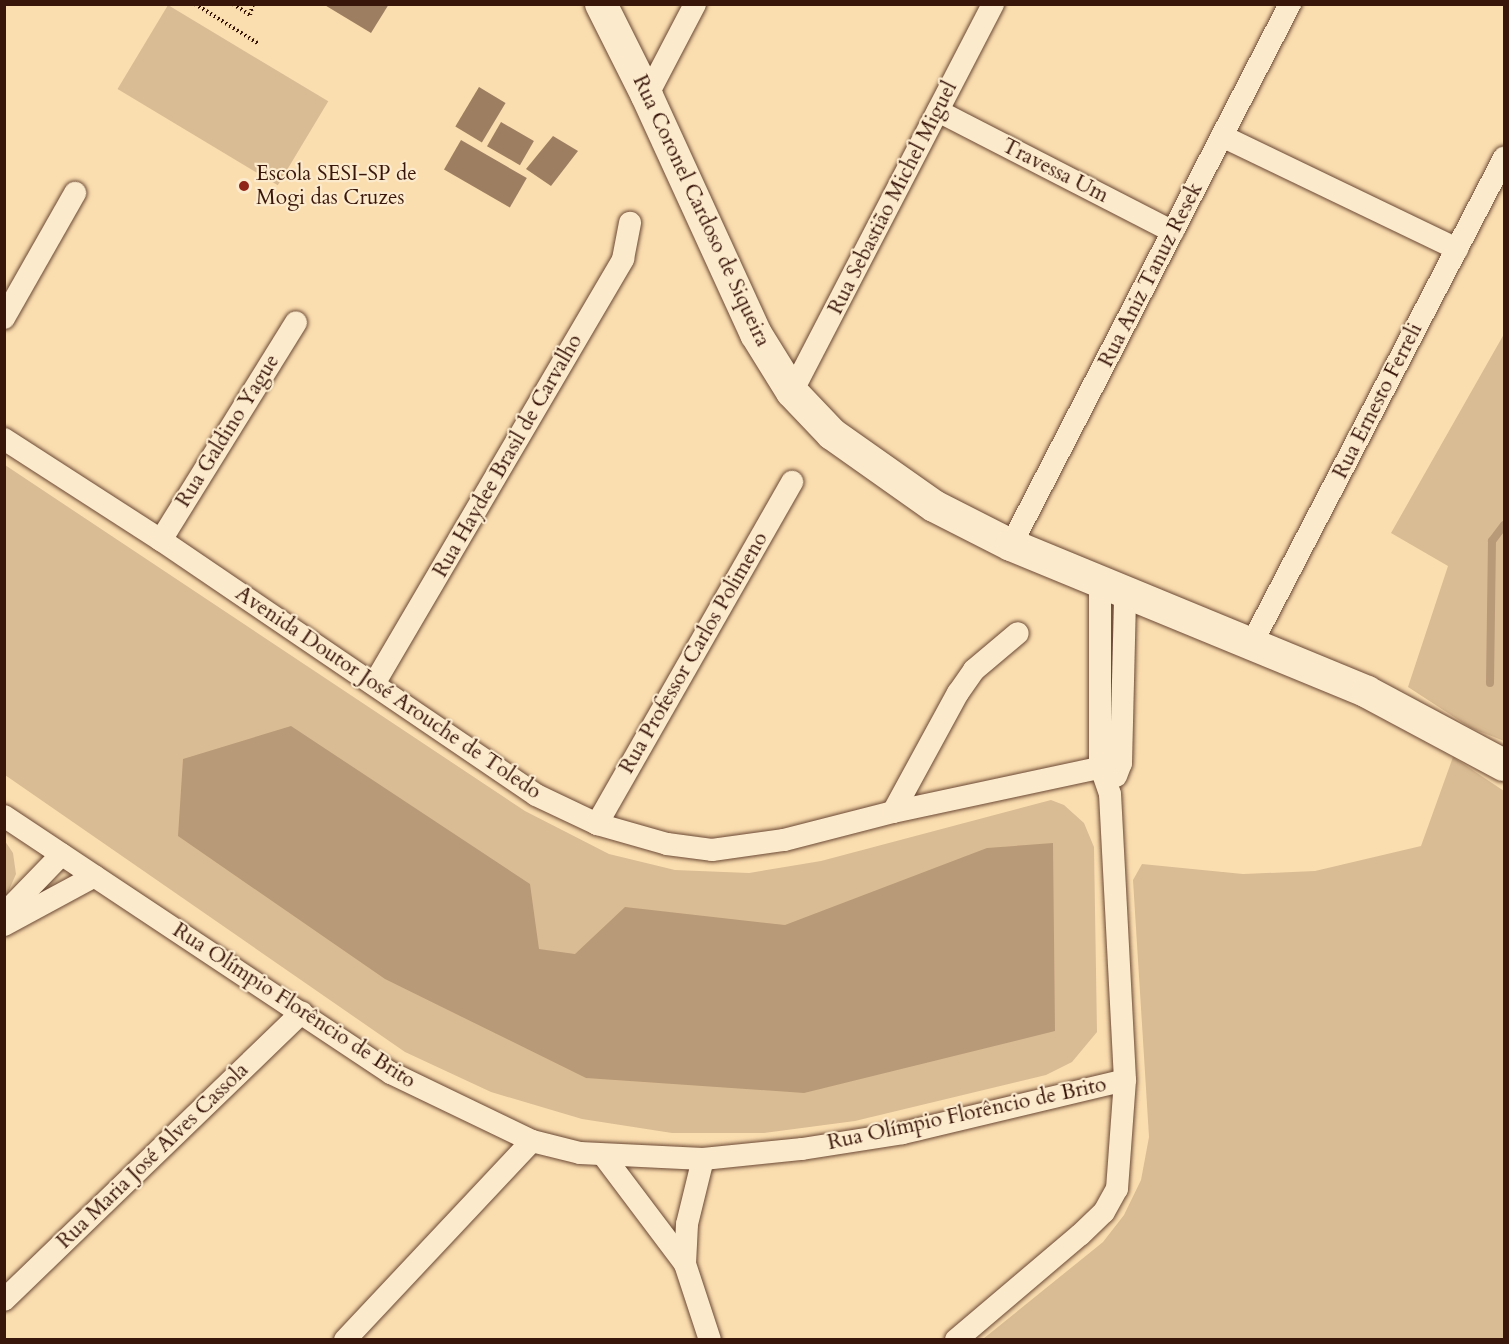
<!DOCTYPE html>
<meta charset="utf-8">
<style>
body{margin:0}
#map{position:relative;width:1509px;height:1344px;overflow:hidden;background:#fbdeb0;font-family:Cardo,serif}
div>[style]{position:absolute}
.green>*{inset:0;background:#dabc94;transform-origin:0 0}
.water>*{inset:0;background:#b99a78}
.stream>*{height:8px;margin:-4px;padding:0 4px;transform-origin:4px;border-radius:4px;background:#b99a78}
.building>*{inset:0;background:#9e7e60;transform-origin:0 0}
.path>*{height:4px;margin-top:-2px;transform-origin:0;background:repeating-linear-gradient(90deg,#39160a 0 1.5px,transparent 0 4.5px)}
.roads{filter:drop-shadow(0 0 2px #6a4834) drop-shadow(0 0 2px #6a4834)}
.minor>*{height:22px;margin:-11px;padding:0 11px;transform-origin:11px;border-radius:11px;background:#fceacc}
.secondary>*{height:32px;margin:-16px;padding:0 16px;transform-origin:16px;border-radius:16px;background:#fceacc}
.dots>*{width:16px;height:16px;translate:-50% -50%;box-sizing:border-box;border:3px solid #fceacc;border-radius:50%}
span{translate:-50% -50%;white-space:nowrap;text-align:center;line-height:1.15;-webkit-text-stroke:4.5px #fceacc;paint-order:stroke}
.street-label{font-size:21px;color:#39160a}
.poi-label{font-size:21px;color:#39160a}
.left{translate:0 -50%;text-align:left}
.frame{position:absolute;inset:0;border:6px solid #39160a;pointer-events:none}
</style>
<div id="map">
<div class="green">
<i style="left:168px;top:5px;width:187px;height:98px;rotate:31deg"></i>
<i style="clip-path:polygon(1504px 334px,1504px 741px,1471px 728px,1408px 687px,1448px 566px,1391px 533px)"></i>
<i style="clip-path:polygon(5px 465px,525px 811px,609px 854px,675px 870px,749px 873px,821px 861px,1051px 800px,1064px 805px,1084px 823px,1094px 847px,1097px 1032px,1072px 1062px,1046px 1075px,855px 1121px,764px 1133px,672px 1133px,582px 1119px,491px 1092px,405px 1052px,5px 775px)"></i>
<i style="clip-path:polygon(1453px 757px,1504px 791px,1504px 1339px,983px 1339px,1103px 1242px,1124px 1215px,1141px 1180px,1149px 1137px,1133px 880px,1142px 864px,1243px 874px,1315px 871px,1421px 846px)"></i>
<i style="clip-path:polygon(5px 841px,13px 853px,16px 874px,5px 899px)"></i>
</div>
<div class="water">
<i style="clip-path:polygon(291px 726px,530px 884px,539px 949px,575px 954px,625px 907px,785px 925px,987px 848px,1053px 843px,1055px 1031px,804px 1093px,586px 1078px,385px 979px,178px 836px,183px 759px)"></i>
</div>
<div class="stream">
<i style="left:1490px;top:683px;width:142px;rotate:-89.2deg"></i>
<i style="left:1492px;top:541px;width:20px;rotate:-53deg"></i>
</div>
<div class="building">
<i style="clip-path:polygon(323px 4px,389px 4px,371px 33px)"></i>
<i style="left:479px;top:87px;width:31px;height:46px;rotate:31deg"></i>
<i style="left:501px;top:122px;width:38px;height:28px;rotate:30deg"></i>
<i style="clip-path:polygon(553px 136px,578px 151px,551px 186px,526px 169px)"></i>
<i style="left:461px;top:140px;width:76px;height:34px;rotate:30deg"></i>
</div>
<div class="path">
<i style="left:195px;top:4px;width:75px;rotate:32deg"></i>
<i style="left:233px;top:4px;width:20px;rotate:33deg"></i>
<i style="left:250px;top:15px;width:11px;rotate:-75deg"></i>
</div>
<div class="roads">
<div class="minor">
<i style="left:647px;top:96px;width:104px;rotate:-62.4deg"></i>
<i style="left:938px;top:111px;width:264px;rotate:27.2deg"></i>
<i style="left:1222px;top:136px;width:261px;rotate:25.7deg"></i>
<i style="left:4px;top:318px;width:144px;rotate:-60.4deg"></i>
<i style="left:792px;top:392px;width:437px;rotate:-62.6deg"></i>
<i style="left:4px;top:439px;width:187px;rotate:32.8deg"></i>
<i style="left:161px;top:540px;width:453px;rotate:34.2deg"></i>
<i style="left:536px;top:795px;width:68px;rotate:25.4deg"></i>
<i style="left:597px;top:824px;width:73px;rotate:15.9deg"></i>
<i style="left:667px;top:844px;width:45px;rotate:7.6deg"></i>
<i style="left:712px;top:850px;width:73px;rotate:-7.9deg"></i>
<i style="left:784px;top:840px;width:113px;rotate:-14.4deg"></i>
<i style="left:893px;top:812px;width:233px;rotate:-12.1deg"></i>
<i style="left:161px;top:540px;width:256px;rotate:-58.2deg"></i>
<i style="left:1011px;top:545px;width:609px;rotate:-62.72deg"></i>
<i style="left:1252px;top:643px;width:547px;rotate:-62.54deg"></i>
<i style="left:374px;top:684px;width:493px;rotate:-59.6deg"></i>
<i style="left:623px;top:259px;width:37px;rotate:-79deg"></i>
<i style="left:1116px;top:776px;width:14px;rotate:-69deg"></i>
<i style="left:1121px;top:763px;width:168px;rotate:-88.6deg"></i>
<i style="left:893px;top:812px;width:136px;rotate:-61.4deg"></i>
<i style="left:958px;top:693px;width:28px;rotate:-55deg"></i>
<i style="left:974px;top:670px;width:57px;rotate:-40.1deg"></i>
<i style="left:4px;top:816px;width:465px;rotate:33.6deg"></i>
<i style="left:391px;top:1073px;width:157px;rotate:25.7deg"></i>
<i style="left:532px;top:1141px;width:49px;rotate:14deg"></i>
<i style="left:580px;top:1153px;width:123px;rotate:2.8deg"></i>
<i style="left:703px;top:1159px;width:100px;rotate:-5.8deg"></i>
<i style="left:802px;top:1149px;width:102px;rotate:-9deg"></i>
<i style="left:903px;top:1133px;width:228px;rotate:-13.4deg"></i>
<i style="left:597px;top:824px;width:394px;rotate:-60.3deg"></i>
<i style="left:4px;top:914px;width:83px;rotate:-46deg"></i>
<i style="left:4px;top:925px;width:103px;rotate:-28.3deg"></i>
<i style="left:603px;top:1155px;width:136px;rotate:53deg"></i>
<i style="left:685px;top:1264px;width:80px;rotate:71.8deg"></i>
<i style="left:685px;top:1264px;width:40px;rotate:-87.1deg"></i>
<i style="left:687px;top:1224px;width:67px;rotate:-76.2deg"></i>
<i style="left:4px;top:1300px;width:414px;rotate:-44deg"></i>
<i style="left:345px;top:1340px;width:273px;rotate:-46.8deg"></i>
<i style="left:956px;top:1340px;width:162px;rotate:-40.3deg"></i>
<i style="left:1080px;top:1235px;width:33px;rotate:-44deg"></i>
<i style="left:1104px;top:1212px;width:26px;rotate:-61deg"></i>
<i style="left:1117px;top:1189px;width:109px;rotate:-85.8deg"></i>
<i style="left:1125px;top:1080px;width:286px;rotate:-93deg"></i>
<i style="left:1110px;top:794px;width:31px;rotate:-109deg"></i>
<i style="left:1100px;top:765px;width:180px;rotate:-90deg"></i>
</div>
<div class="secondary">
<i style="left:601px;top:4px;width:103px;rotate:63.4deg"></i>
<i style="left:647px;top:96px;width:262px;rotate:65.4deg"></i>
<i style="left:756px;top:334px;width:68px;rotate:58.2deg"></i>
<i style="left:792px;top:392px;width:58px;rotate:46.4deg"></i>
<i style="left:832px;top:434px;width:125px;rotate:35.2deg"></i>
<i style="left:934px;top:506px;width:86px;rotate:26.9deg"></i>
<i style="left:1011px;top:545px;width:385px;rotate:22.4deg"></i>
<i style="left:1367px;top:692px;width:155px;rotate:28.1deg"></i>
</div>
</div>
<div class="dots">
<i style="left:244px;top:186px;background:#8f2418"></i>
</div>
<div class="street-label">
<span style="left:1055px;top:171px;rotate:27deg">Travessa Um</span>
<span style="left:893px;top:198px;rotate:-63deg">Rua Sebastião Michel Miguel</span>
<span style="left:701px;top:211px;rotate:65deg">Rua Coronel Cardoso de Siqueira</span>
<span style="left:1151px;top:275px;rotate:-63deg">Rua Aniz Tanuz Resek</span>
<span style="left:1378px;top:401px;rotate:-63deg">Rua Ernesto Ferreli</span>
<span style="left:228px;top:431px;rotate:-58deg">Rua Galdino Yague</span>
<span style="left:508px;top:456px;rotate:-60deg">Rua Haydee Brasil de Carvalho</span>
<span style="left:694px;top:653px;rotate:-60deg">Rua Professor Carlos Polimeno</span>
<span style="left:388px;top:693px;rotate:34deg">Avenida Doutor José Arouche de Toledo</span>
<span style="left:294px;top:1006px;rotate:33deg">Rua Olímpio Florêncio de Brito</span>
<span style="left:967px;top:1114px;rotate:-12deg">Rua Olímpio Florêncio de Brito</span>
<span style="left:153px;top:1156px;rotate:-44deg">Rua Maria José Alves Cassola</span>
</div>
<div class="poi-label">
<span class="left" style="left:256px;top:186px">Escola SESI-SP de<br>Mogi das Cruzes</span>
</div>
<div class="frame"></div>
</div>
